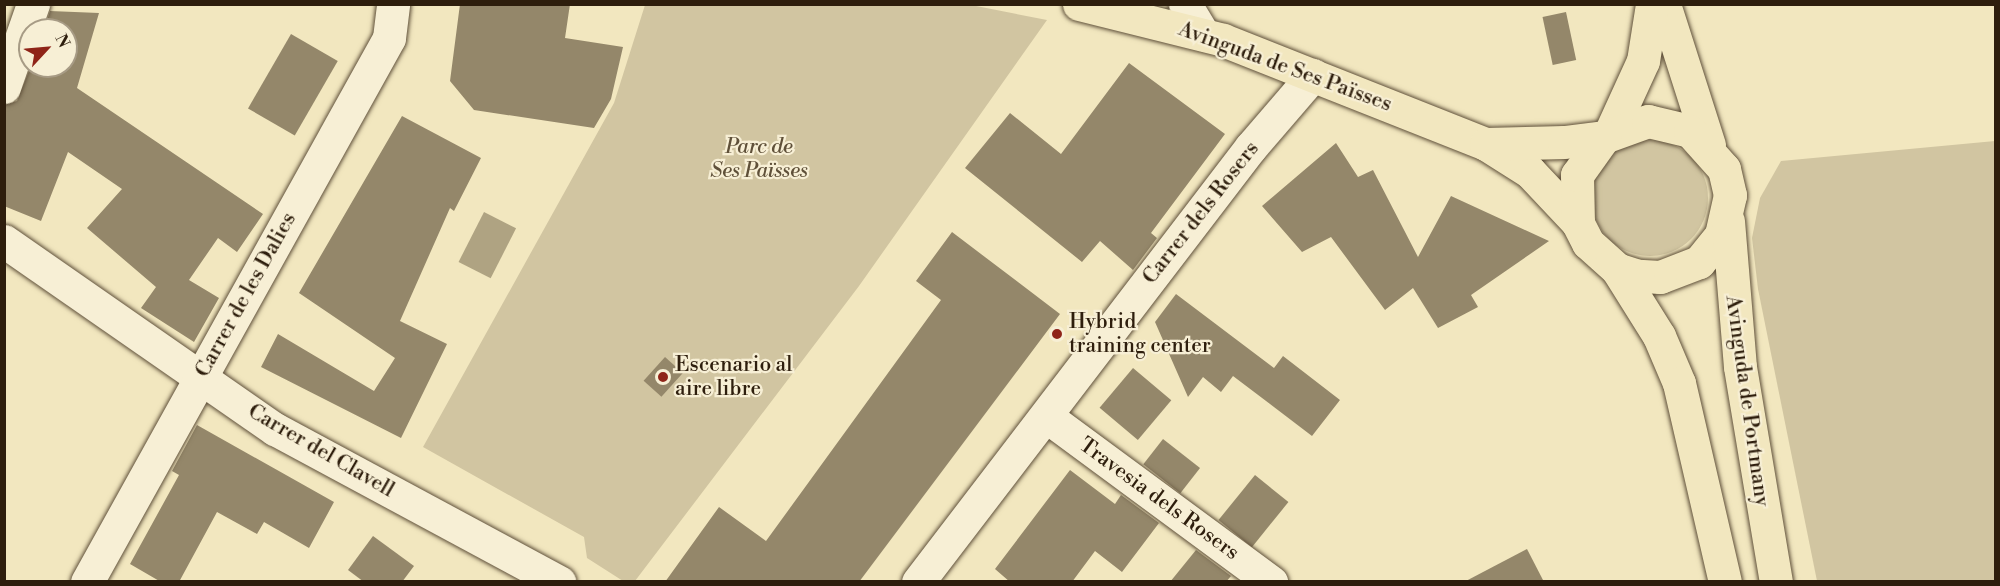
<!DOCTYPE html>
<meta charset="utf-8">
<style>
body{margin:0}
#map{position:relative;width:2000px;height:586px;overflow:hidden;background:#f2e7bf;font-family:"Libre Bodoni",serif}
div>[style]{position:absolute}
.green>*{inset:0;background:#d1c5a1}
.round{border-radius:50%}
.water>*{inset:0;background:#afa382;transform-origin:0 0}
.building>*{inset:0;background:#94876a;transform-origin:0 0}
.roads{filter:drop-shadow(0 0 2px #5f503a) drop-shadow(0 0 2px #5f503a)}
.minor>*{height:33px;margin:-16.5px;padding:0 16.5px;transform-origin:16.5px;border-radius:16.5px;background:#f7efd5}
.major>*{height:33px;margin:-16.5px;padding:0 16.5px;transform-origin:16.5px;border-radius:16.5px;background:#f2e7bf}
.dots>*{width:16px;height:16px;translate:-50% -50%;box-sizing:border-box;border:3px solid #f7efd5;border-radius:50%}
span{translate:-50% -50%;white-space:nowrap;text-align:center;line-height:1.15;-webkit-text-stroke:4.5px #f7efd5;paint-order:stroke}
.street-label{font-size:21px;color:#2e1e0d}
.park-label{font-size:21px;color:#5f5039;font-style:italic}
.poi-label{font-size:21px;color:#2e1e0d}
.left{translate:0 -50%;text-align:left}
.frame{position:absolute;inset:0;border:6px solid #2e1e0d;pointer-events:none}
.north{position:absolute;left:18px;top:18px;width:60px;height:60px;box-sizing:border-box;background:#f7efd5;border:2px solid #a79b85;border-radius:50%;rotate:64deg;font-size:16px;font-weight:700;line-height:24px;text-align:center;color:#2e1e0d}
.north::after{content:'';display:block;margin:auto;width:21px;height:27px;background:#8f2418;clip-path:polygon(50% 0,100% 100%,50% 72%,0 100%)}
</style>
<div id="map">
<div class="green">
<i style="clip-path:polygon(966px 4px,1047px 20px,859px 286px,635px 581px,623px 581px,587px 558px,584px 537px,423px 447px,614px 103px,645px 5px)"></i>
<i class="round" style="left:1592px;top:140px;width:116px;height:116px"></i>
<i style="clip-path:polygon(1995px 141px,1995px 581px,1817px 581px,1758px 289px,1752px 238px,1760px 198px,1781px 161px)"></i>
</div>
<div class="water">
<i style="left:484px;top:212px;width:36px;height:56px;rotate:27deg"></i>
</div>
<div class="building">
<i style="clip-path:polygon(460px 4px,570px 4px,565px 38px,623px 47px,611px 99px,594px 128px,474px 110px,450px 81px)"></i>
<i style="clip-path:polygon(50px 11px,99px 13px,77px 88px,263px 214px,237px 252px,218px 238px,189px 280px,219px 298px,194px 342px,141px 308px,156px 287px,87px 228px,122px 189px,68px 152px,41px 221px,4px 206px,4px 105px,17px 101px,31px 66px,66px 66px,66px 30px,44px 30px)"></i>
<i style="left:1566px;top:12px;width:49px;height:24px;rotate:78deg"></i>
<i style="left:291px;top:34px;width:54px;height:86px;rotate:30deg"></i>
<i style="clip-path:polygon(1129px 63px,1225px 134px,1151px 233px,1157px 238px,1133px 270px,1100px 241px,1082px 262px,965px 168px,1010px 113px,1061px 154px)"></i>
<i style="clip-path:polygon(402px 116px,481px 158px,454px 211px,450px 208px,400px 321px,447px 344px,401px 438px,261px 367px,278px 334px,374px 391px,395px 358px,299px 293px)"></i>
<i style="clip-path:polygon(1336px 143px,1358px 177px,1373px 170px,1418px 257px,1451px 196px,1549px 241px,1471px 295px,1478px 307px,1438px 328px,1413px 288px,1385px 310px,1331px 237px,1302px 252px,1262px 206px)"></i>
<i style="clip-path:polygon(952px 232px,1060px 314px,859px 582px,665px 582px,719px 507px,766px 541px,941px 300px,916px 281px)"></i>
<i style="clip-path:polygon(1176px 294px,1274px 368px,1283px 356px,1340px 400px,1312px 436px,1233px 376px,1221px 392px,1203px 377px,1188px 397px,1155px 322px)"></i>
<i style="left:665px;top:357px;width:24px;height:32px;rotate:42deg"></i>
<i style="left:1133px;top:368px;width:50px;height:52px;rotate:40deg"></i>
<i style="clip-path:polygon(197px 425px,334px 502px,309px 548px,264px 522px,257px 534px,217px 512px,179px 582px,161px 582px,130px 564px,179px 475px,172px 471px)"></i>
<i style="left:1163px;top:439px;width:47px;height:32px;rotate:38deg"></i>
<i style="clip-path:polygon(1070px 470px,1115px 504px,1121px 495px,1159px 523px,1122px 572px,1095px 551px,1072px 582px,1010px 582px,995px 569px)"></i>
<i style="left:1255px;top:475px;width:43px;height:58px;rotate:39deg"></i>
<i style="clip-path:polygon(373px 536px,414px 566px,402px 582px,364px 582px,348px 570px)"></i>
<i style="clip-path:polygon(1527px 549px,1544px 582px,1464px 582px)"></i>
<i style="clip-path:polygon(1196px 550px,1231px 576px,1226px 582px,1170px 582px)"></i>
</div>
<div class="roads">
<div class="minor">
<i style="left:1185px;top:4px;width:35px;rotate:59deg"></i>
<i style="left:4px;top:87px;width:88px;rotate:-70.7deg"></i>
<i style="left:4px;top:241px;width:330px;rotate:34.8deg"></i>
<i style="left:275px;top:429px;width:323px;rotate:28.3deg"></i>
<i style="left:1046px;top:416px;width:280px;rotate:36.4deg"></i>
<i style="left:87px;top:582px;width:622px;rotate:-60.96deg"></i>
<i style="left:389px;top:38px;width:34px;rotate:-83deg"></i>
<i style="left:918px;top:582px;width:548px;rotate:-52.57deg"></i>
<i style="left:1251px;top:147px;width:95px;rotate:-49.3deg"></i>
</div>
<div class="major">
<i style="left:1079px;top:4px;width:148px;rotate:14deg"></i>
<i style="left:1223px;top:40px;width:283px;rotate:21.6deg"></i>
<i style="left:1486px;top:144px;width:52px;rotate:32.5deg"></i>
<i style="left:1530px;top:172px;width:70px;rotate:46.7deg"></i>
<i style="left:1664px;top:4px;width:148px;rotate:72.3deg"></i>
<i style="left:1610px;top:133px;width:79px;rotate:-65.4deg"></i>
<i style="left:1643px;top:61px;width:58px;rotate:-81deg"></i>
<i style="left:1486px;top:144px;width:78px;rotate:-1.5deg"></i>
<i style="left:1564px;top:142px;width:40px;rotate:-7.1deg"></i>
<i style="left:1604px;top:137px;width:47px;rotate:-20deg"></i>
<i style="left:1648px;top:121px;width:43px;rotate:13.4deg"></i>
<i style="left:1690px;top:131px;width:51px;rotate:48.2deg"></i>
<i style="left:1724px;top:169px;width:27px;rotate:77deg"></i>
<i style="left:1730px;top:195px;width:41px;rotate:102.7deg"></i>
<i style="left:1721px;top:235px;width:35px;rotate:129deg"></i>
<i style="left:1699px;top:262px;width:42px;rotate:159deg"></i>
<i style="left:1660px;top:277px;width:22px;rotate:-177deg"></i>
<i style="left:1638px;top:276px;width:22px;rotate:-162deg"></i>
<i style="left:1617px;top:269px;width:39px;rotate:-138deg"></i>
<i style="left:1588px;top:243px;width:22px;rotate:-117deg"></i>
<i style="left:1578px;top:223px;width:48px;rotate:-91.2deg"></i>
<i style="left:1577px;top:175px;width:47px;rotate:-54.6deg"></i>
<i style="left:1728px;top:221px;width:146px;rotate:85.3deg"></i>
<i style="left:1740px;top:367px;width:218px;rotate:80.5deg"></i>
<i style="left:1617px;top:269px;width:79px;rotate:57.9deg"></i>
<i style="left:1659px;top:336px;width:51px;rotate:66.9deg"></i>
<i style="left:1679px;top:383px;width:204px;rotate:77deg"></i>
</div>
</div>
<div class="dots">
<i style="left:1057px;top:334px;background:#8f2418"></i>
<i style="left:663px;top:377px;background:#8f2418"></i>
</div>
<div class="street-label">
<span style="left:1285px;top:67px;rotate:20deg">Avinguda de Ses Païsses</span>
<span style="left:1201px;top:213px;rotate:-52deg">Carrer dels Rosers</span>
<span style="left:246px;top:295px;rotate:-61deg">Carrer de les Dalies</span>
<span style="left:1747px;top:401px;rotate:82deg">Avinguda de Portmany</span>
<span style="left:321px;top:451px;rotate:30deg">Carrer del Clavell</span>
<span style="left:1159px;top:499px;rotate:36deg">Travesia dels Rosers</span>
</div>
<div class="park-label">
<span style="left:759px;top:159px">Parc de<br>Ses Païsses</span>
</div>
<div class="poi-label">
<span class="left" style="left:1069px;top:334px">Hybrid<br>training center</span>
<span class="left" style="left:675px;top:377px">Escenario al<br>aire libre</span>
</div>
<div class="frame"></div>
<div class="north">N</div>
</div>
